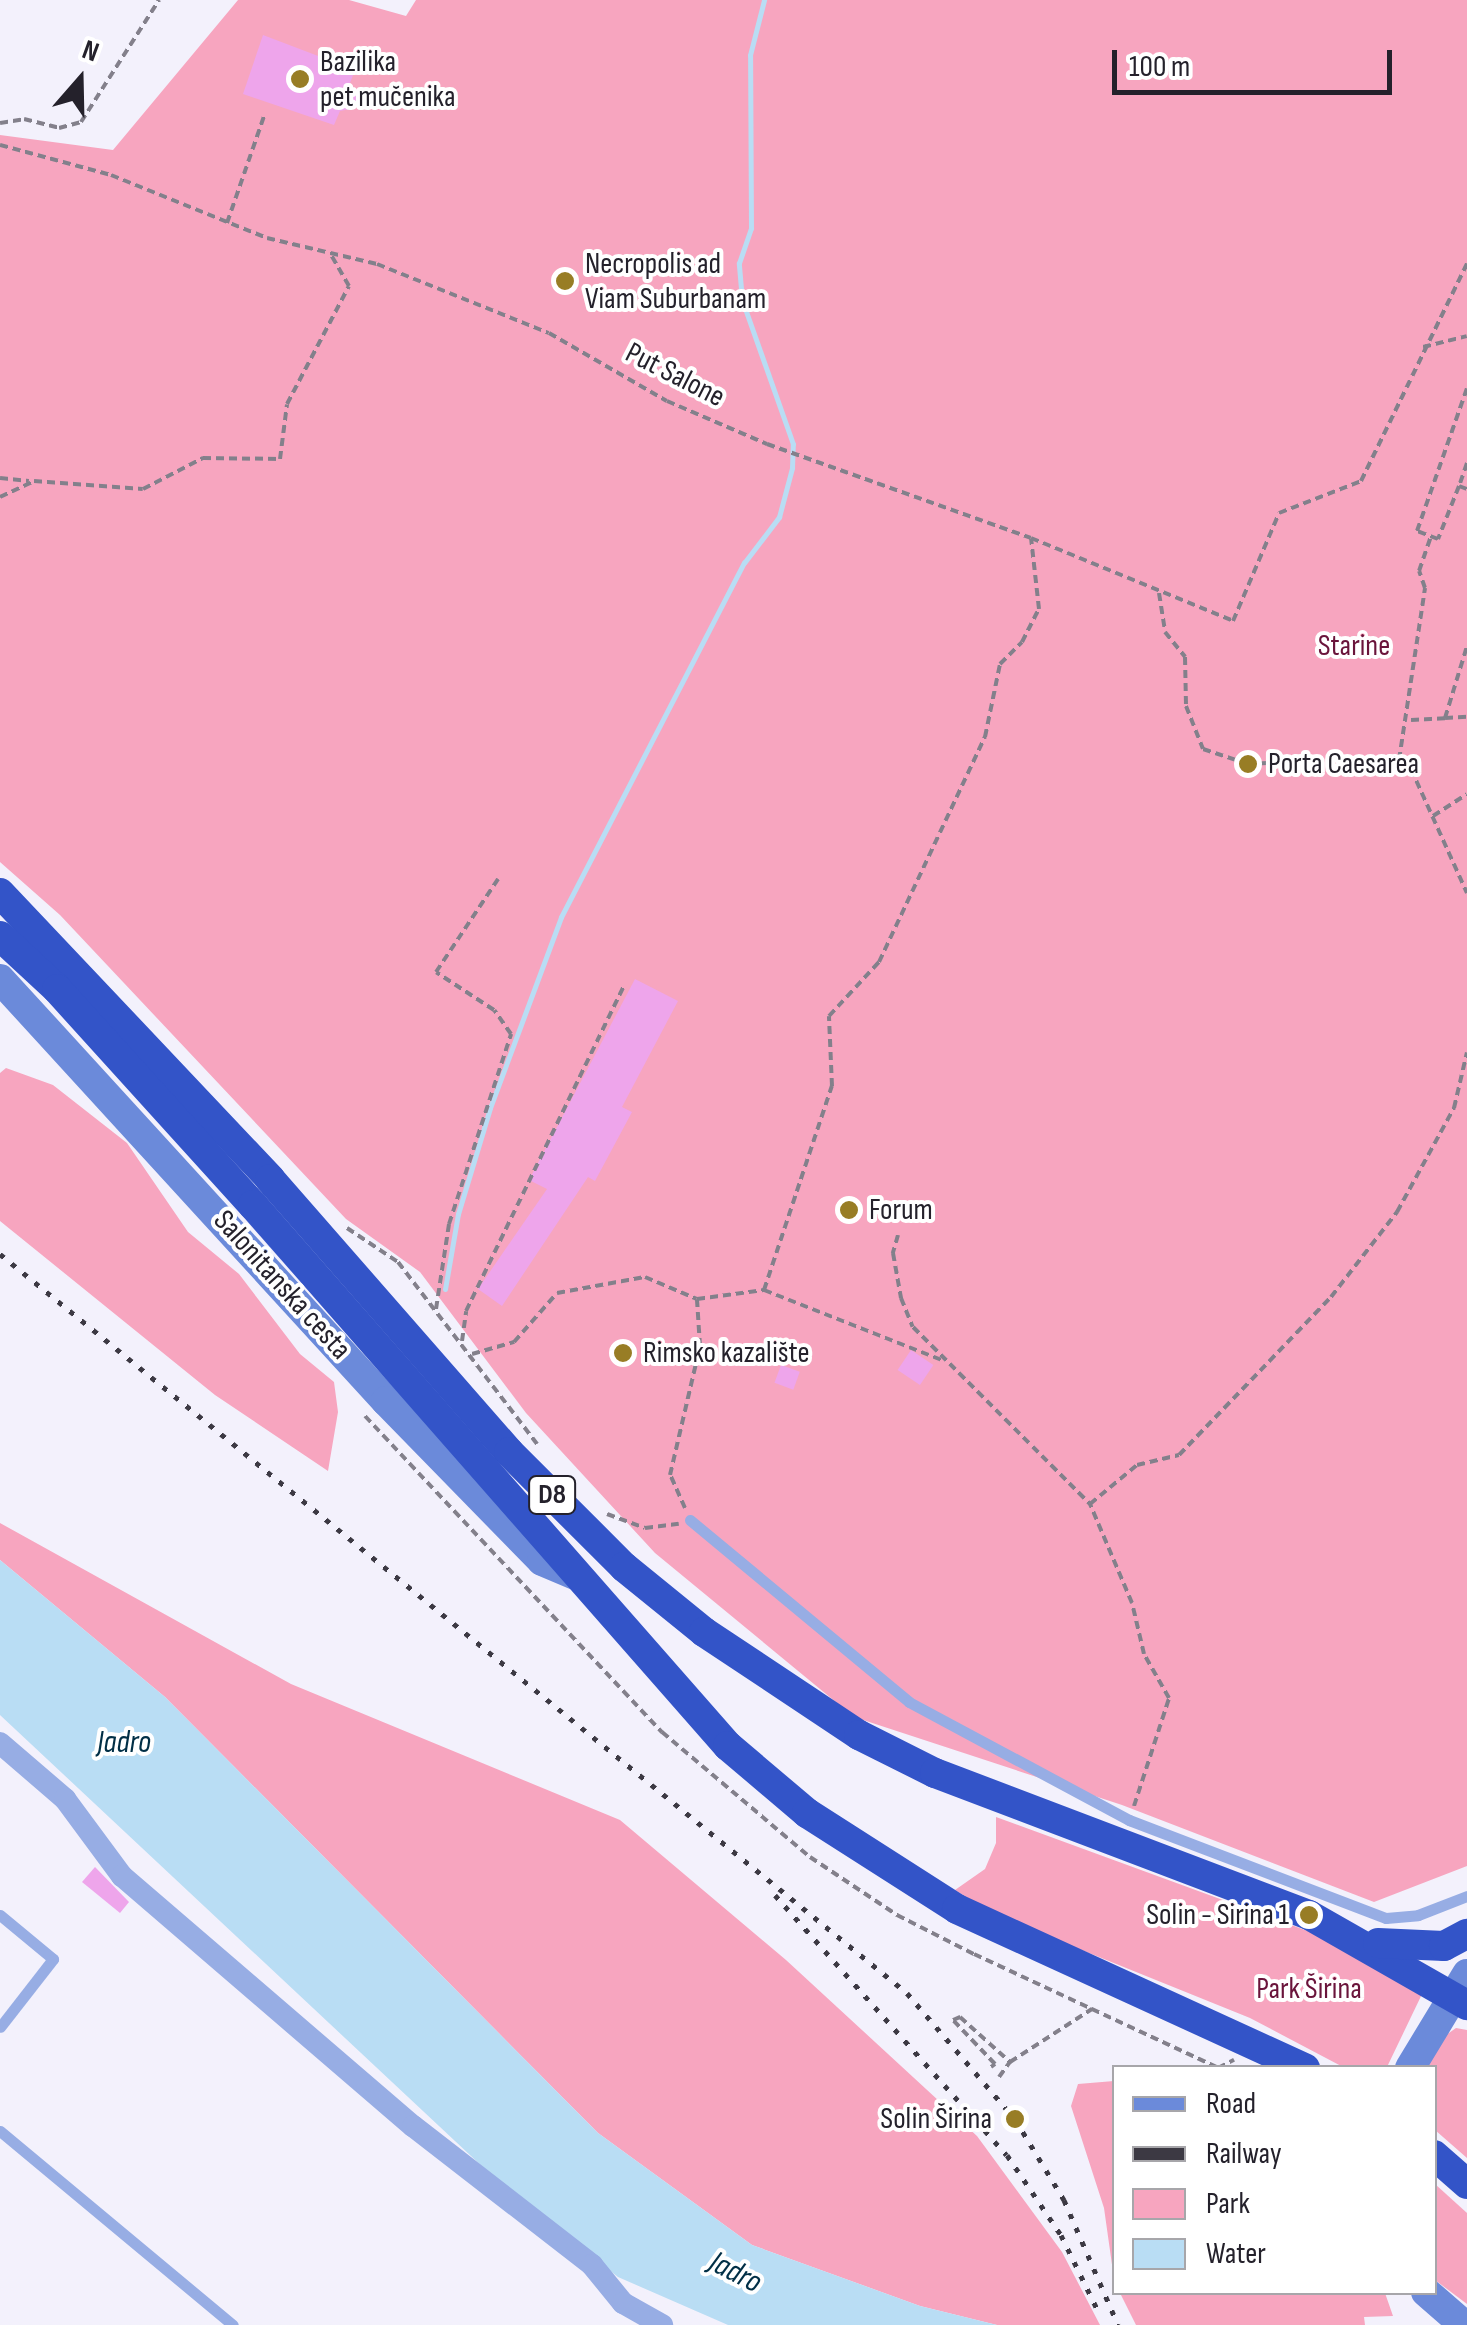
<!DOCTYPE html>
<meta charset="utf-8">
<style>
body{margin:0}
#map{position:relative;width:1467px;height:2325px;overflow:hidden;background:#f3f1fc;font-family:"Sofia Sans Condensed",sans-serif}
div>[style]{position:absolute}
.green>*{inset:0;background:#f7a5bf}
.water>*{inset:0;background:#b9ddf4}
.stream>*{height:5px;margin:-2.5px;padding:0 2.5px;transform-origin:2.5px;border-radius:2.5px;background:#b9ddf4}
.building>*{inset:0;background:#eea5eb;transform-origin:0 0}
.path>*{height:4px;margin-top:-2px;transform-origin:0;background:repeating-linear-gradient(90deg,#83808b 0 8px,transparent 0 13px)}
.lane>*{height:11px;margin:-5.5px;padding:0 5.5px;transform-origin:5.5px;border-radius:5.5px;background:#97ade4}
.street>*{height:22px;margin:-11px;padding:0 11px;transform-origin:11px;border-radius:11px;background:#97ade4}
.secondary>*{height:30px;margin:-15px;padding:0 15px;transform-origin:15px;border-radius:15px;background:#6b8ada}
.highway>*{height:30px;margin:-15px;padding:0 15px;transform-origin:15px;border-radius:15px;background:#3354c8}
.rail>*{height:5px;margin-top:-2.5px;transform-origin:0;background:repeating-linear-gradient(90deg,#3c3943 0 5px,transparent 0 15px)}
.dots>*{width:28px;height:28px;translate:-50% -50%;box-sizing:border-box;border:5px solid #fff;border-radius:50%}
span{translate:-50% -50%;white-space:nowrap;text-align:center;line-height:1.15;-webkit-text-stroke:8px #fff;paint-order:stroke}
.shield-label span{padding:2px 8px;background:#fff;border:2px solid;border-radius:8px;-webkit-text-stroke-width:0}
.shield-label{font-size:28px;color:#24212b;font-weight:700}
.poi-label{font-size:30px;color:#24212b}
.left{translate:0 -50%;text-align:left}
.right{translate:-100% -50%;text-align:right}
.street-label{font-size:30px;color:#24212b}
.park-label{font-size:30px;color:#6a143b}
.water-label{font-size:32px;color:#012f46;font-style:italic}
.legend{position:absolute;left:1112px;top:2065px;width:325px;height:230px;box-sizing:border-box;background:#fff;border:2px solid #a7a6aa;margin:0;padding:12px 18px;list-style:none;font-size:30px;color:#24212b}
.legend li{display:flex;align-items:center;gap:20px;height:50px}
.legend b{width:50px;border:2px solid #a7a6aa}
.north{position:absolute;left:30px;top:30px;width:100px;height:100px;-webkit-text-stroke:8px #fff;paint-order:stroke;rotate:20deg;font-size:28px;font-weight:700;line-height:40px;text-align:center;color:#24212b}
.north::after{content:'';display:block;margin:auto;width:35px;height:45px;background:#24212b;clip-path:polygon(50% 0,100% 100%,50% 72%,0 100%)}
.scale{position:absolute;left:1112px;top:50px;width:280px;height:45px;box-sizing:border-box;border:5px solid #24212b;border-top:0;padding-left:12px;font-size:30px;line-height:35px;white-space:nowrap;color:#24212b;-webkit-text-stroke:8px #fff;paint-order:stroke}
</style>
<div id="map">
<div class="green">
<i style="clip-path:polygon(238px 0,349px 0,406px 16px,416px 0,1467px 0,1467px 1866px,1374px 1902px,1122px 1805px,854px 1717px,655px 1553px,526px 1413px,420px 1272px,346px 1219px,60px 915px,0 862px,0 135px,113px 150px)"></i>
<i style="clip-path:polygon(6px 1068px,53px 1085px,127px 1143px,188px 1232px,239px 1274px,300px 1354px,334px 1382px,338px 1412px,328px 1471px,215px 1395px,0 1221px,0 1073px)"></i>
<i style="clip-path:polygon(0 1523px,291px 1684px,620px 1820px,786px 1960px,977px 2136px,1062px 2252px,1100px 2325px,997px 2325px,920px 2306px,752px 2245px,598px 2133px,165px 1697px,0 1560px)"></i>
<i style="clip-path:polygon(996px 1817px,1327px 1938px,1423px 1992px,1387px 2067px,1343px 2067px,1250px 2018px,995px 1915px,955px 1890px,985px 1869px,996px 1843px)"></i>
<i style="clip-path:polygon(1456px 2028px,1467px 2030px,1467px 2158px,1435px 2130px,1434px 2068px,1421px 2068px,1429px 2047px)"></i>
<i style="clip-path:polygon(1114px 2081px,1114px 2279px,1104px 2208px,1071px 2106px,1078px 2084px)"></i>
<i style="clip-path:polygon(1435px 2184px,1467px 2213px,1467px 2304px,1435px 2280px)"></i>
<i style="clip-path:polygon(1120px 2293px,1385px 2293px,1393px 2316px,1364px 2317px,1365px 2325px,1136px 2325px)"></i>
</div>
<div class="water">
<i style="clip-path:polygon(0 1560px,165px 1697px,598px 2133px,752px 2245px,920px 2306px,997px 2325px,728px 2325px,618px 2277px,502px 2185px,0 1715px)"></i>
</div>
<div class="stream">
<i style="left:445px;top:1289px;width:76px;rotate:-80.2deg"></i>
<i style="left:458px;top:1214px;width:111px;rotate:-73.2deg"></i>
<i style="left:490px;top:1108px;width:204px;rotate:-69.6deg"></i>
<i style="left:561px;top:917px;width:399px;rotate:-62.7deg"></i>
<i style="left:744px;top:563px;width:58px;rotate:-52.7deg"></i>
<i style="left:779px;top:517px;width:51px;rotate:-75.1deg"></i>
<i style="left:792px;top:468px;width:24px;rotate:-88deg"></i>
<i style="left:793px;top:444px;width:153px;rotate:-109.5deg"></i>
<i style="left:742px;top:300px;width:37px;rotate:-95deg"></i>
<i style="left:739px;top:263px;width:37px;rotate:-71deg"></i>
<i style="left:751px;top:228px;width:173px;rotate:-90.3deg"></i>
<i style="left:750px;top:55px;width:57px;rotate:-75.7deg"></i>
</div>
<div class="building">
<i style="clip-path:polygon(263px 35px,355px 70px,348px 88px,356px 93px,356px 108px,340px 111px,334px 125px,243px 94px)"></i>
<i style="clip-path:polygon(635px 979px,678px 1001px,622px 1107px,632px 1112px,595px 1181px,588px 1177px,502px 1306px,478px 1289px,547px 1189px,529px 1180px)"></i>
<i style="left:911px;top:1350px;width:27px;height:24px;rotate:34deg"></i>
<i style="left:781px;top:1365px;width:20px;height:19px;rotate:20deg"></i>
<i style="clip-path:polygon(95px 1867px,129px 1902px,120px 1913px,82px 1882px)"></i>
</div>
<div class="path">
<i style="left:0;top:123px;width:24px;rotate:-9deg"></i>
<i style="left:24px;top:119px;width:36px;rotate:14deg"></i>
<i style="left:59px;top:128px;width:23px;rotate:-15deg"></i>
<i style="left:81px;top:122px;width:145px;rotate:-57.4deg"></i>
<i style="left:0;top:145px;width:115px;rotate:15.1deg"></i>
<i style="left:111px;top:175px;width:168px;rotate:22deg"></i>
<i style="left:267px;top:238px;width:113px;rotate:13.3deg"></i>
<i style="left:377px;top:264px;width:185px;rotate:21.9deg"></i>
<i style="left:549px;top:333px;width:136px;rotate:30deg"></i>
<i style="left:667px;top:401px;width:109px;rotate:23.3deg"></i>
<i style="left:767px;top:444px;width:280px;rotate:19.6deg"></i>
<i style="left:1031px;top:538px;width:218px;rotate:22.3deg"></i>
<i style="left:1233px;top:621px;width:117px;rotate:-66.9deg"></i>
<i style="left:1279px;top:513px;width:88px;rotate:-21.3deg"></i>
<i style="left:1361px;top:481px;width:242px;rotate:-64deg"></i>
<i style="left:227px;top:223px;width:116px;rotate:-70.9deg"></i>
<i style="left:1423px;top:347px;width:45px;rotate:-14deg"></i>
<i style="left:1467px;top:463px;width:24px;rotate:109deg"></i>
<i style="left:1459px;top:486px;width:9px;rotate:21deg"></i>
<i style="left:0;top:478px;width:29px;rotate:6deg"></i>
<i style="left:1459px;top:486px;width:57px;rotate:111.6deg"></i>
<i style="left:1438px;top:539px;width:22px;rotate:-159deg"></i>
<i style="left:1417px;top:531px;width:151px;rotate:-70.7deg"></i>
<i style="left:0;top:497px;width:38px;rotate:-25deg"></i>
<i style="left:34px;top:481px;width:109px;rotate:4.2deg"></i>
<i style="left:143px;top:489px;width:68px;rotate:-27.3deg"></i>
<i style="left:203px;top:458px;width:77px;rotate:0.7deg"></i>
<i style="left:280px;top:459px;width:55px;rotate:-82.7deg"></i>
<i style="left:287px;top:404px;width:133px;rotate:-62.3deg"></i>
<i style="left:349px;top:286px;width:38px;rotate:-120deg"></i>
<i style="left:1159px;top:593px;width:39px;rotate:81deg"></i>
<i style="left:1165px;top:632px;width:32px;rotate:51deg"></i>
<i style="left:1185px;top:657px;width:49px;rotate:88.8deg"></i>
<i style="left:1186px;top:706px;width:46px;rotate:68.4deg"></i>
<i style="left:1203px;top:749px;width:47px;rotate:18.4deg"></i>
<i style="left:1248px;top:764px;width:147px;rotate:-2.7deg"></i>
<i style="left:1395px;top:757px;width:20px;rotate:37deg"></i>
<i style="left:1411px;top:769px;width:136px;rotate:65.7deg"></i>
<i style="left:1445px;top:718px;width:22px;rotate:-3deg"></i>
<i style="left:1411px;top:720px;width:34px;rotate:-3deg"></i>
<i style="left:1445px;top:718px;width:75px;rotate:-73deg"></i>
<i style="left:1399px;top:760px;width:174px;rotate:-81.4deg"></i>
<i style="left:1425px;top:588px;width:18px;rotate:-109deg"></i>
<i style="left:1419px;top:571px;width:37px;rotate:-71deg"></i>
<i style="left:1433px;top:816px;width:40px;rotate:-32.9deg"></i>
<i style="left:347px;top:1228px;width:61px;rotate:33.7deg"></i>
<i style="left:398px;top:1262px;width:229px;rotate:52.6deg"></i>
<i style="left:898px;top:1235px;width:19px;rotate:106deg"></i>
<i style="left:893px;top:1253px;width:46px;rotate:79.9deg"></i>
<i style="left:901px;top:1298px;width:31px;rotate:68deg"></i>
<i style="left:913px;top:1327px;width:250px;rotate:45deg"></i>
<i style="left:764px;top:1290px;width:215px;rotate:-71.6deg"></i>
<i style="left:832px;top:1086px;width:70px;rotate:-92.5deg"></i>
<i style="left:829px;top:1016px;width:74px;rotate:-47.2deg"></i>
<i style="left:879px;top:962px;width:249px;rotate:-64.8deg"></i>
<i style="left:985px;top:737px;width:75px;rotate:-78.4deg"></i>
<i style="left:1000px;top:664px;width:31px;rotate:-45deg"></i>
<i style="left:1022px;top:642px;width:37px;rotate:-63deg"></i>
<i style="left:1039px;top:609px;width:71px;rotate:-96.4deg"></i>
<i style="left:436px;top:1309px;width:86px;rotate:-81.3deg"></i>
<i style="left:449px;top:1224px;width:200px;rotate:-71.9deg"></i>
<i style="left:511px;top:1034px;width:29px;rotate:-125deg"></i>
<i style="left:494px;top:1010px;width:69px;rotate:-146.8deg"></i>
<i style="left:436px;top:972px;width:112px;rotate:-56.3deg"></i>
<i style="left:462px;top:1341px;width:30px;rotate:-82deg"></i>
<i style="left:466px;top:1311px;width:361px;rotate:-64.1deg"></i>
<i style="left:472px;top:1354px;width:44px;rotate:-15.9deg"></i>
<i style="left:514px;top:1342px;width:65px;rotate:-48.7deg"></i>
<i style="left:557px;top:1293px;width:89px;rotate:-10.3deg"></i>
<i style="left:645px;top:1277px;width:56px;rotate:22.9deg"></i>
<i style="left:697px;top:1299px;width:68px;rotate:-7.7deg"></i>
<i style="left:764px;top:1290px;width:191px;rotate:21.5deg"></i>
<i style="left:365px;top:1416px;width:434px;rotate:46.8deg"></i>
<i style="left:662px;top:1732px;width:194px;rotate:40.2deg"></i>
<i style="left:810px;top:1857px;width:105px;rotate:33.7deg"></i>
<i style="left:897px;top:1915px;width:86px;rotate:26.9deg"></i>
<i style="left:974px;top:1954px;width:269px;rotate:25deg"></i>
<i style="left:1218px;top:2068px;width:18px;rotate:-27deg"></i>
<i style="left:685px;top:1508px;width:36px;rotate:-114deg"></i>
<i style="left:670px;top:1475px;width:132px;rotate:-76.9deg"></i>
<i style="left:700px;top:1346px;width:47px;rotate:-93.7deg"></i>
<i style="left:607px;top:1514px;width:40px;rotate:20.2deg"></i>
<i style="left:645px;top:1528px;width:34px;rotate:-7deg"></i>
<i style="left:1134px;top:1806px;width:114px;rotate:-72deg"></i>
<i style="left:1169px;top:1698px;width:51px;rotate:-119.6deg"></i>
<i style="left:1144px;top:1654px;width:52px;rotate:-103.2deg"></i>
<i style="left:1132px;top:1603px;width:108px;rotate:-113deg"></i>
<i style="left:1090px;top:1504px;width:61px;rotate:-39.7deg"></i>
<i style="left:1137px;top:1465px;width:43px;rotate:-13.4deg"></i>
<i style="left:1179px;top:1455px;width:219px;rotate:-46.1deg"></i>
<i style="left:1331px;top:1297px;width:108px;rotate:-52.2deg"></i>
<i style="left:1397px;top:1212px;width:119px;rotate:-61.3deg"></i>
<i style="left:1454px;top:1108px;width:57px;rotate:-76.9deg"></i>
<i style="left:991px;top:2067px;width:5px;rotate:-37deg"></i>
<i style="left:995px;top:2064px;width:61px;rotate:-133.7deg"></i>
<i style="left:953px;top:2020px;width:8px;rotate:-23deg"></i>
<i style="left:960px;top:2017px;width:67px;rotate:42deg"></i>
<i style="left:1010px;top:2062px;width:98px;rotate:-32.9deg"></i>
<i style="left:999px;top:2077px;width:19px;rotate:-54deg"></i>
</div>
<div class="lane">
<i style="left:690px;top:1520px;width:285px;rotate:39.7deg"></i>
<i style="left:909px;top:1702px;width:250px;rotate:28.2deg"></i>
<i style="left:1129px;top:1820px;width:275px;rotate:20.9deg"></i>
<i style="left:1386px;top:1918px;width:32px;rotate:-5deg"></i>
<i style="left:1418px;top:1915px;width:53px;rotate:-21.2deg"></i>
<i style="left:0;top:1915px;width:69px;rotate:39.7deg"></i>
<i style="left:53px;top:1959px;width:86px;rotate:127.9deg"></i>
<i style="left:0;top:2131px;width:303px;rotate:39.8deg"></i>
</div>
<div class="street">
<i style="left:0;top:1743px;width:86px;rotate:40.7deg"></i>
<i style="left:65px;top:1799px;width:96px;rotate:53.5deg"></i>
<i style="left:122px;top:1876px;width:384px;rotate:40.7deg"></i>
<i style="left:413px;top:2126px;width:227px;rotate:37.8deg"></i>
<i style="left:592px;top:2265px;width:49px;rotate:50.8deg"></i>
<i style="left:623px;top:2303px;width:45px;rotate:29.4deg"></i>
</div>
<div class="secondary">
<i style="left:0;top:979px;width:572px;rotate:47.55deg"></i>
<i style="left:386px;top:1401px;width:223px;rotate:45.7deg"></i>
<i style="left:542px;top:1561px;width:36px;rotate:23deg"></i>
<i style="left:1410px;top:2068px;width:110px;rotate:-58.8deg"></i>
<i style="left:1426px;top:2292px;width:50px;rotate:41deg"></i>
</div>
<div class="highway">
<i style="left:0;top:893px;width:393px;rotate:46.6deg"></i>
<i style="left:270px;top:1179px;width:363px;rotate:48.8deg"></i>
<i style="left:509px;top:1452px;width:163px;rotate:45deg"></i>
<i style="left:624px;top:1567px;width:103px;rotate:39.1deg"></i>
<i style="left:704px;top:1632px;width:186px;rotate:33.6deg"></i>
<i style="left:859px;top:1735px;width:85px;rotate:26.6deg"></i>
<i style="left:935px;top:1773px;width:400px;rotate:20.8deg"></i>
<i style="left:1309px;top:1915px;width:182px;rotate:29.7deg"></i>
<i style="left:0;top:936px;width:78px;rotate:42.9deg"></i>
<i style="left:57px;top:989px;width:292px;rotate:47.8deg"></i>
<i style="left:253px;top:1205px;width:720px;rotate:48.72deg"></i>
<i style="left:728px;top:1746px;width:104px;rotate:40.3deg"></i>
<i style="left:807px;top:1813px;width:178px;rotate:32.6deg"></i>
<i style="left:957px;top:1909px;width:383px;rotate:24.6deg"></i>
<i style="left:1378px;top:1943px;width:66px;rotate:2.6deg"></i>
<i style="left:1444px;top:1946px;width:26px;rotate:-28deg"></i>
<i style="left:1434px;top:2155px;width:44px;rotate:41.3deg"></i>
</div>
<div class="rail">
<i style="left:0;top:1254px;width:1170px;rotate:39.17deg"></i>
<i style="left:907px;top:1993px;width:166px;rotate:49.4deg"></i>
<i style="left:1015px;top:2119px;width:95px;rotate:58.8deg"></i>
<i style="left:1064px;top:2200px;width:136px;rotate:66.6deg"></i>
<i style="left:775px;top:1895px;width:348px;rotate:48.3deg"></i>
<i style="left:1007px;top:2155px;width:97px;rotate:56deg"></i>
<i style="left:1061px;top:2235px;width:85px;rotate:64deg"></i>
</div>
<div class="dots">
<i style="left:300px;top:79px;background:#987d25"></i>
<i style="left:565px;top:281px;background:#987d25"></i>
<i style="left:1248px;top:764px;background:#987d25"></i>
<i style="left:849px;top:1210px;background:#987d25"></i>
<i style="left:623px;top:1353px;background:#987d25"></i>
<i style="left:1309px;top:1915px;background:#987d25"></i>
<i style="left:1015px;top:2119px;background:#987d25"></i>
</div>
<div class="shield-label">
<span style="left:552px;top:1495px">D8</span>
</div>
<div class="poi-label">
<span class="left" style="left:320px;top:79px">Bazilika<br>pet mučenika</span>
<span class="left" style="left:585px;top:281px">Necropolis ad<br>Viam Suburbanam</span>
<span class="left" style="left:1268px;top:764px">Porta Caesarea</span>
<span class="left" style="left:869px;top:1210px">Forum</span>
<span class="left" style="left:643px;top:1353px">Rimsko kazalište</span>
<span class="right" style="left:1289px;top:1915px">Solin - Sirina 1</span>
<span class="right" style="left:992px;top:2119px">Solin Širina</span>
</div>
<div class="street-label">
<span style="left:675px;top:375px;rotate:27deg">Put Salone</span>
<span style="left:282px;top:1285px;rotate:48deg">Salonitanska cesta</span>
</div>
<div class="park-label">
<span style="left:1354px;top:646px">Starine</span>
<span style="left:1309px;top:1989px">Park Širina</span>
</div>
<div class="water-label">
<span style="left:124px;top:1743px">Jadro</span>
<span style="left:735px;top:2273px;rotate:27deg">Jadro</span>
</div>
<ul class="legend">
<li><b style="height:12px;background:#6b8ada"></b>Road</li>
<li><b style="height:12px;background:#3c3943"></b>Railway</li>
<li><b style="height:28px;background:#f7a5bf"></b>Park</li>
<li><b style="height:28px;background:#b9ddf4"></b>Water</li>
</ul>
<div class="north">N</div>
<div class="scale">100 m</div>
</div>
